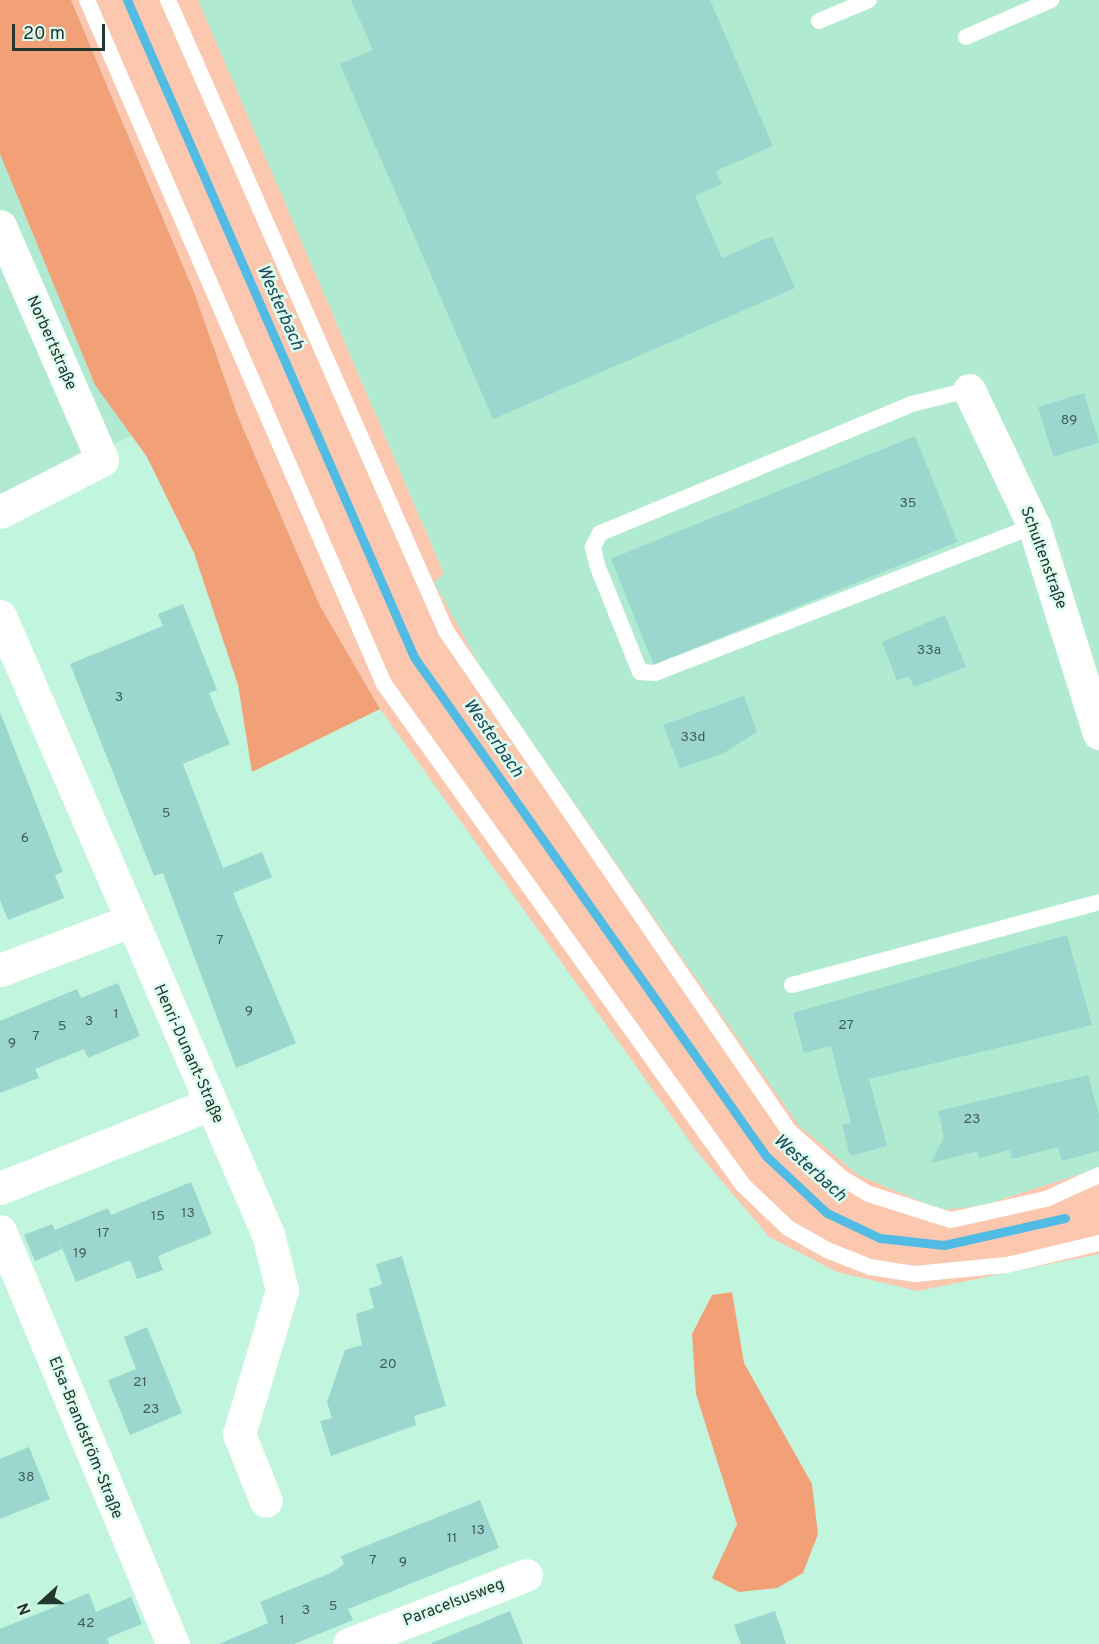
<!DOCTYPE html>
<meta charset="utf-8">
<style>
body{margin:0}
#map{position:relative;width:1099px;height:1644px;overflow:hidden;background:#c1f5de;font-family:Overpass,sans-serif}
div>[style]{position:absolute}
.built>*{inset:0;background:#afead1}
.green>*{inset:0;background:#fbc8af}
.forest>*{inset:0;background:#f2a078}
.stream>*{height:9px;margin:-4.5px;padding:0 4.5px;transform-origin:4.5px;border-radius:4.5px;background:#52bbe3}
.building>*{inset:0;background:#9bd6cf;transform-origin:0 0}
.lane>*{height:16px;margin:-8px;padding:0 8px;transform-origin:8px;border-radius:8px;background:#fff}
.street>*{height:33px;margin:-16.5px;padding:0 16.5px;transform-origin:16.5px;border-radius:16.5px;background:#fff}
span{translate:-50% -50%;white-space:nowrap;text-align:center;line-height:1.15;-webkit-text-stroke:5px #defdef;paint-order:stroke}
.number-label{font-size:14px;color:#405e56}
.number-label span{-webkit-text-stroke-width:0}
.street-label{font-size:16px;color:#21362d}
.water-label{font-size:18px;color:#1c495a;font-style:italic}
.north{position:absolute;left:12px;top:1572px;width:60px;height:60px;-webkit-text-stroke:4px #defdef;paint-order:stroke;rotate:249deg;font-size:16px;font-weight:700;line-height:24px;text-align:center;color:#21362d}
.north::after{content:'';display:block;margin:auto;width:21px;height:27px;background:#21362d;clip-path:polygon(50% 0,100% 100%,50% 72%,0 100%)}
.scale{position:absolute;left:12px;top:24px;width:93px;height:27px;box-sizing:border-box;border:3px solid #21362d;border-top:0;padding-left:8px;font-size:18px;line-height:21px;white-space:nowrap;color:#21362d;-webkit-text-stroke:4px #defdef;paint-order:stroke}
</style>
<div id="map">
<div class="built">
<i style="clip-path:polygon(198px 0,1099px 0,1099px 1168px,981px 1206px,941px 1210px,858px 1175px,798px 1126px,483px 672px,434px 582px,444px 573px)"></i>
<i style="clip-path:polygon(0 154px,95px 385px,132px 436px,0 496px)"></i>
</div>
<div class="green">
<i style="clip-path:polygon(71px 0,198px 0,444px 574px,434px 582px,483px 672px,799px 1126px,858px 1175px,941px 1210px,981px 1206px,1099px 1168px,1099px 1254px,918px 1291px,837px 1272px,769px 1237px,698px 1153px,380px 709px,320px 606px,239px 419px,194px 292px)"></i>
</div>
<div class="forest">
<i style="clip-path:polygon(0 0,71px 0,194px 292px,239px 419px,320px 606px,380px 709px,252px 772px,238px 685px,194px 553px,147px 457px,95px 385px,0 154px)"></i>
<i style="clip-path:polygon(732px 1292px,744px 1363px,812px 1484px,818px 1534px,803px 1573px,777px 1588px,739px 1592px,712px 1578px,737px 1524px,696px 1394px,692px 1334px,712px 1295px)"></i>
</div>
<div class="stream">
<i style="left:127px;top:0;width:717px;rotate:66.4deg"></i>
<i style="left:414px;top:657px;width:611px;rotate:54.8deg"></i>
<i style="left:766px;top:1156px;width:83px;rotate:43.1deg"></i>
<i style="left:827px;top:1213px;width:59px;rotate:25.3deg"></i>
<i style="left:880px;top:1238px;width:64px;rotate:6.2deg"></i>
<i style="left:944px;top:1245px;width:124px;rotate:-12.6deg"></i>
</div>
<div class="building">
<i style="clip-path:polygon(351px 0,710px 0,773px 146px,716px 171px,722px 184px,695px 196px,722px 258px,772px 236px,795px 288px,493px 419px,340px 64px,373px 50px)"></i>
<i style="left:1084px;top:393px;width:52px;height:48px;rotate:73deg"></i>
<i style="left:915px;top:436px;width:114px;height:328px;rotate:68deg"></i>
<i style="clip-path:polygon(183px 604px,217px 690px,209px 693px,230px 744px,183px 764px,223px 868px,262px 852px,272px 877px,233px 893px,296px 1043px,236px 1068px,163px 873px,154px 876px,70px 664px,163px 626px,158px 614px)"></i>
<i style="clip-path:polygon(945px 615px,966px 667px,914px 687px,909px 676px,897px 681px,882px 642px)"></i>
<i style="clip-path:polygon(744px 696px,757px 732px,722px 754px,680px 768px,663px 725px)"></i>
<i style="clip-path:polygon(0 712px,63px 872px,55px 875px,64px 898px,8px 920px,0 900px)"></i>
<i style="clip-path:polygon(1067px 935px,1092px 1025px,869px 1079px,887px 1146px,850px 1156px,842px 1125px,851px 1123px,831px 1046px,804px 1053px,793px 1013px)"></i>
<i style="clip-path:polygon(118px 983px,140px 1036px,88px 1058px,84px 1049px,60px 1059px,35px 1069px,39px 1078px,0 1093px,0 1021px,77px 989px,81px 998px)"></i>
<i style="clip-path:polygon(1088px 1075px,1099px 1115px,1099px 1151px,1062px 1161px,1058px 1147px,1012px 1159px,1010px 1150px,979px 1158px,977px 1151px,931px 1163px,944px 1137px,938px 1111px)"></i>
<i style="clip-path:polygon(191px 1182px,212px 1234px,158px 1256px,163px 1270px,137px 1279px,130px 1260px,76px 1282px,58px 1238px,62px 1249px,35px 1261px,24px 1235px,52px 1224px,55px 1230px,108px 1208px,111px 1215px)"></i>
<i style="clip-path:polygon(402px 1256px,446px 1406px,414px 1416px,416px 1425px,331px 1456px,320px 1421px,332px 1418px,327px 1402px,345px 1350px,362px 1345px,356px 1314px,374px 1308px,369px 1289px,382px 1284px,376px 1264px)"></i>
<i style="clip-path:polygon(147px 1327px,182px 1413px,130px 1435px,108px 1380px,136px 1369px,124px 1337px)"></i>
<i style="clip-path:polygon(29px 1447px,50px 1499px,0 1519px,0 1459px)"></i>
<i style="clip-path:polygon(480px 1500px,499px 1548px,348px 1609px,353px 1620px,294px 1644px,219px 1644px,268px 1623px,260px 1602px,333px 1572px,344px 1564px,341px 1556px)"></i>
<i style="clip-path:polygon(89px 1593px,96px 1612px,131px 1597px,142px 1624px,107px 1638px,109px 1644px,0 1644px,0 1629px)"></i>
<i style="clip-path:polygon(510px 1611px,523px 1644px,432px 1644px,432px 1643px)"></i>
<i style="clip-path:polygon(775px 1611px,786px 1644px,741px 1644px,734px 1625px)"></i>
</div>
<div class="lane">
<i style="left:87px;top:0;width:746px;rotate:66.53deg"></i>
<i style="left:384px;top:684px;width:616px;rotate:54.38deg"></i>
<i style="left:743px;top:1185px;width:62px;rotate:43.7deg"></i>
<i style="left:788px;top:1228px;width:45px;rotate:29.4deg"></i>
<i style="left:827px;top:1250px;width:46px;rotate:21.6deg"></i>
<i style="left:870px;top:1267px;width:46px;rotate:8.8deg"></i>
<i style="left:915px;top:1274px;width:92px;rotate:-5.6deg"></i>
<i style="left:1007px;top:1265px;width:95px;rotate:-13.4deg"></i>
<i style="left:168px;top:0;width:690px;rotate:66.22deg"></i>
<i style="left:446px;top:631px;width:606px;rotate:55.55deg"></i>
<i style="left:789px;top:1131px;width:71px;rotate:41.6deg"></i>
<i style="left:842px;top:1178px;width:31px;rotate:31deg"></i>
<i style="left:869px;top:1194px;width:86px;rotate:17.6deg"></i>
<i style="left:951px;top:1220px;width:97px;rotate:-12.5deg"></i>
<i style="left:1046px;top:1199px;width:58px;rotate:-24.4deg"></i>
<i style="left:819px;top:21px;width:54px;rotate:-22.8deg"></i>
<i style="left:966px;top:37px;width:93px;rotate:-23.5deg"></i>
<i style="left:969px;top:390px;width:59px;rotate:166.2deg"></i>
<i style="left:912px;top:404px;width:338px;rotate:157.5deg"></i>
<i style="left:600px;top:533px;width:16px;rotate:117deg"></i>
<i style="left:593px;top:547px;width:18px;rotate:77deg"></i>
<i style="left:597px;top:565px;width:115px;rotate:68.1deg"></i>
<i style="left:640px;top:672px;width:15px;rotate:4deg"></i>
<i style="left:655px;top:673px;width:407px;rotate:-21.2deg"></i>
<i style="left:792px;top:985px;width:318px;rotate:-15.1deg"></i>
</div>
<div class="street">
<i style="left:0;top:226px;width:255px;rotate:66.4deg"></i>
<i style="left:102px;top:460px;width:114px;rotate:153deg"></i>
<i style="left:969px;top:390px;width:151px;rotate:64.5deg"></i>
<i style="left:1034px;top:526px;width:217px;rotate:72.6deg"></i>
<i style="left:0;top:616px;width:674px;rotate:66.56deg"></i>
<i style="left:268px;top:1234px;width:58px;rotate:76deg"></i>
<i style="left:282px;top:1290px;width:150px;rotate:106.6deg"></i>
<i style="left:239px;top:1434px;width:72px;rotate:68.1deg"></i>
<i style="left:0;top:970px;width:139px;rotate:-20.7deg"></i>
<i style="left:0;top:1188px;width:226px;rotate:-21.8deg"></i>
<i style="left:0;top:1231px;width:448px;rotate:67.3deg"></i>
<i style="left:349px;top:1644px;width:190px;rotate:-21.3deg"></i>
</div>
<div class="number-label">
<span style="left:1069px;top:421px">89</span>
<span style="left:908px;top:504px">35</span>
<span style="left:929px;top:651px">33a</span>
<span style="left:119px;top:698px">3</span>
<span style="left:693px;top:738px">33d</span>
<span style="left:166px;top:814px">5</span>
<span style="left:25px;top:839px">6</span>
<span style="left:220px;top:941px">7</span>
<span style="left:249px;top:1012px">9</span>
<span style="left:116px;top:1015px">1</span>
<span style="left:89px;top:1022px">3</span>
<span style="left:846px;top:1026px">27</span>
<span style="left:62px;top:1027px">5</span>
<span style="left:36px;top:1037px">7</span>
<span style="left:12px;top:1044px">9</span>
<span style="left:972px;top:1120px">23</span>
<span style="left:188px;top:1214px">13</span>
<span style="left:158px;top:1217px">15</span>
<span style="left:103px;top:1234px">17</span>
<span style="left:80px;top:1254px">19</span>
<span style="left:388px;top:1365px">20</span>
<span style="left:140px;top:1383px">21</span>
<span style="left:151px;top:1410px">23</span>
<span style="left:26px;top:1478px">38</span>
<span style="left:478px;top:1531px">13</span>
<span style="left:452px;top:1539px">11</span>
<span style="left:373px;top:1561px">7</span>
<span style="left:403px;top:1563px">9</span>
<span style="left:333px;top:1607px">5</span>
<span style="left:306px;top:1611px">3</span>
<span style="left:282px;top:1621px">1</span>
<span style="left:86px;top:1624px">42</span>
</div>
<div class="street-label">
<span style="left:51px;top:343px;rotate:66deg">Norbertstraße</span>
<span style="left:1043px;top:558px;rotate:70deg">Schultenstraße</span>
<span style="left:188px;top:1054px;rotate:66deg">Henri-Dunant-Straße</span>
<span style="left:85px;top:1438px;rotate:68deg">Elsa-Brandström-Straße</span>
<span style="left:454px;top:1603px;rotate:-21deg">Paracelsusweg</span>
</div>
<div class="water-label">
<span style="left:279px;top:308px;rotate:66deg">Westerbach</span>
<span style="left:492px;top:739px;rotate:55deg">Westerbach</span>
<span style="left:809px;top:1169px;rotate:42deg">Westerbach</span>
</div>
<div class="north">N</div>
<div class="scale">20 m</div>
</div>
